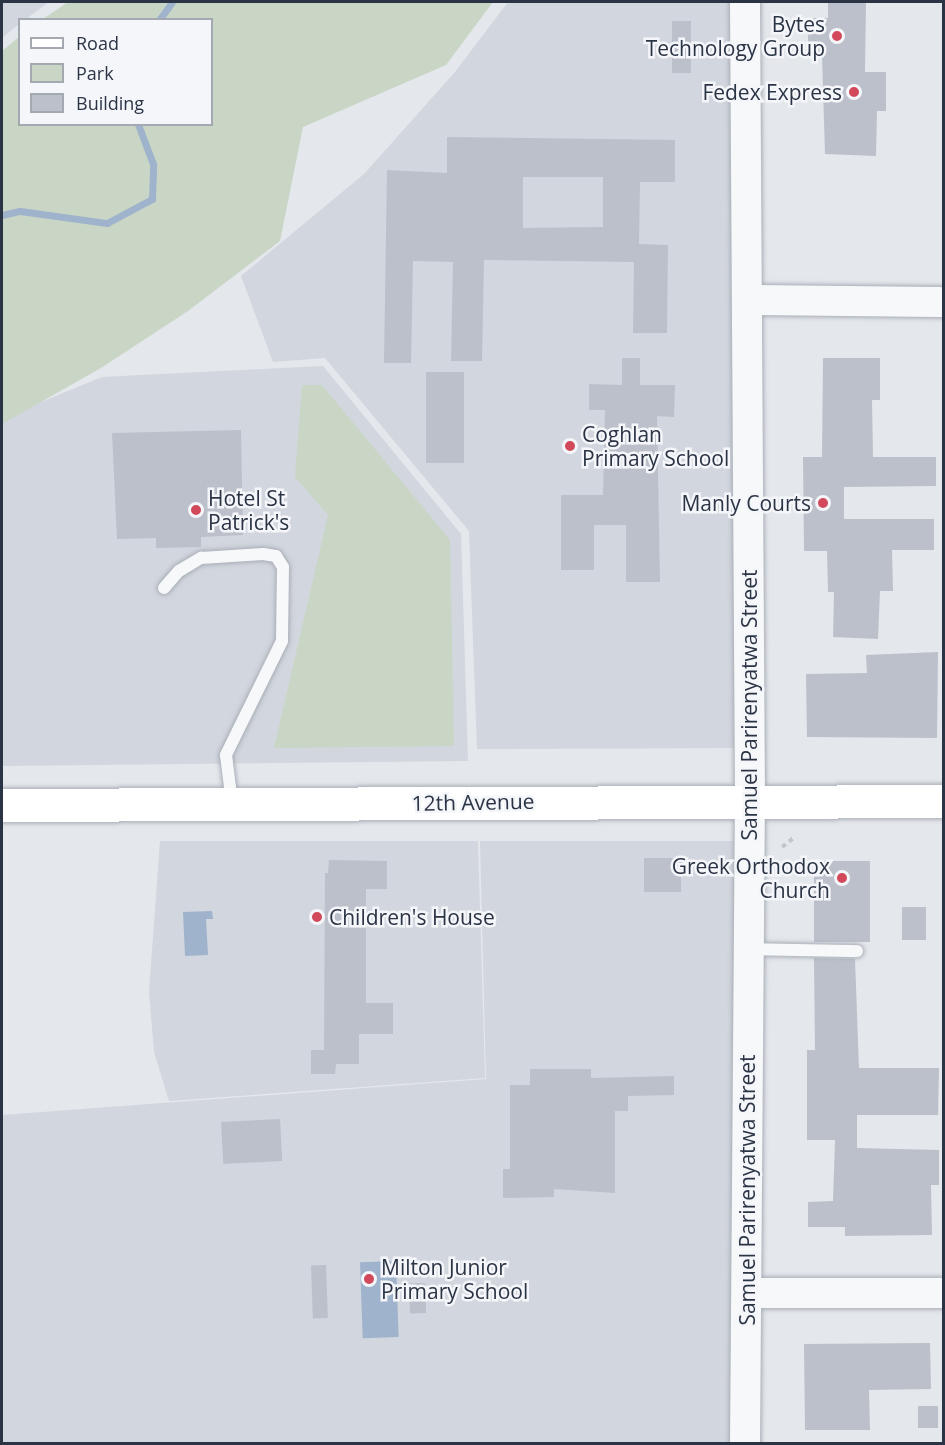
<!DOCTYPE html>
<style>
body{margin:0}
#map{position:relative;width:945px;height:1445px;overflow:hidden;background:#e4e7ec;font-family:"Open Sans",sans-serif}
div>[style]{position:absolute}
.built>*{inset:0;background:#d2d6de}
.green>*{inset:0;background:#c9d6c5}
.water>*{inset:0;background:#9fb4cc;transform-origin:0 0}
.stream>*{height:7px;margin:-3.5px;padding:0 3.5px;transform-origin:3.5px;border-radius:3.5px;background:#9fb4cc}
.building>*{inset:0;background:#bbc0ca;transform-origin:0 0}
.path>*{height:4px;margin-top:-2px;transform-origin:0;background:repeating-linear-gradient(90deg,#c2c5cb 0 4.5px,transparent 0 9px)}
.roads{filter:drop-shadow(0 0 2px #a9aeb7) drop-shadow(0 0 2px #a9aeb7)}
.service>*{height:12px;margin:-6px;padding:0 6px;transform-origin:6px;border-radius:6px;background:#f7f8fa}
.tertiary>*{height:30px;margin:-15px;padding:0 15px;transform-origin:15px;border-radius:15px;background:#f7f8fa}
.secondary>*{height:33px;margin:-16.5px;padding:0 16.5px;transform-origin:16.5px;border-radius:16.5px;background:#fff}
.dots>*{width:16px;height:16px;translate:-50% -50%;box-sizing:border-box;border:3px solid #f4f6f9;border-radius:50%}
span{translate:-50% -50%;white-space:nowrap;text-align:center;line-height:1.15;-webkit-text-stroke:5px #f4f6f9;paint-order:stroke}
.poi-label{font-size:21px;color:#2b3445}
.right{translate:-100% -50%;text-align:right}
.left{translate:0 -50%;text-align:left}
.street-label{font-size:21px;color:#2b3445}
.frame{position:absolute;inset:0;border:3px solid #2b3445;pointer-events:none}
.legend{position:absolute;left:18px;top:18px;width:195px;height:108px;box-sizing:border-box;background:#f4f6f9;border:2px solid #a4a8b1;margin:0;padding:8px 10px;list-style:none;font-size:18px;color:#2b3445}
.legend li{display:flex;align-items:center;gap:12px;height:30px}
.legend b{width:30px;border:2px solid #a4a8b1}
</style>
<div id="map">
<div class="built">
<i style="clip-path:polygon(2px 2px,49px 2px,26px 19px,20px 20px,19px 24px,2px 38px)"></i>
<i style="clip-path:polygon(508px 2px,736px 2px,744px 748px,477px 749px,469px 531px,325px 358px,273px 362px,241px 276px,364px 174px,455px 72px)"></i>
<i style="clip-path:polygon(323px 366px,461px 534px,468px 761px,2px 766px,2px 418px,102px 377px)"></i>
<i style="clip-path:polygon(160px 841px,478px 841px,485px 1078px,169px 1101px,154px 1052px,149px 992px)"></i>
<i style="clip-path:polygon(480px 841px,744px 841px,733px 1443px,2px 1444px,2px 1115px,486px 1079px)"></i>
</div>
<div class="green">
<i style="clip-path:polygon(68px 2px,493px 2px,446px 65px,303px 127px,280px 241px,188px 311px,101px 368px,2px 424px,2px 51px,19px 37px,20px 124px,212px 124px,212px 20px,43px 19px)"></i>
<i style="clip-path:polygon(302px 385px,322px 385px,450px 540px,454px 746px,274px 748px,328px 515px,295px 477px)"></i>
</div>
<div class="water">
<i style="clip-path:polygon(212px 911px,213px 919px,206px 919px,208px 955px,185px 956px,183px 912px)"></i>
<i style="left:396px;top:1261px;width:76px;height:36px;rotate:88deg"></i>
</div>
<div class="stream">
<i style="left:159px;top:20px;width:22px;rotate:-54deg"></i>
<i style="left:2px;top:215px;width:18px;rotate:-13deg"></i>
<i style="left:20px;top:211px;width:88px;rotate:7.9deg"></i>
<i style="left:107px;top:223px;width:51px;rotate:-28.1deg"></i>
<i style="left:152px;top:199px;width:35px;rotate:-88deg"></i>
<i style="left:153px;top:164px;width:43px;rotate:-110.6deg"></i>
</div>
<div class="building">
<i style="clip-path:polygon(828px 2px,866px 2px,865px 72px,886px 72px,886px 111px,877px 111px,876px 156px,825px 154px,822px 55px,808px 55px,808px 18px,828px 18px)"></i>
<i style="left:672px;top:21px;width:19px;height:52px"></i>
<i style="clip-path:polygon(evenodd,447px 137px,675px 140px,675px 182px,640px 182px,639px 244px,668px 245px,667px 333px,633px 333px,634px 262px,484px 260px,482px 361px,451px 361px,453px 262px,413px 261px,411px 363px,384px 363px,387px 170px,447px 173px,447px 137px,523px 177px,603px 177px,603px 227px,523px 228px,523px 177px)"></i>
<i style="clip-path:polygon(622px 358px,640px 358px,640px 385px,675px 385px,674px 417px,657px 416px,660px 582px,626px 582px,626px 525px,594px 525px,594px 570px,561px 570px,561px 495px,603px 495px,605px 410px,589px 410px,589px 384px,622px 385px)"></i>
<i style="clip-path:polygon(823px 358px,880px 358px,880px 400px,872px 400px,873px 457px,936px 457px,936px 486px,844px 487px,844px 519px,934px 519px,934px 550px,892px 550px,893px 591px,880px 591px,878px 639px,833px 637px,834px 592px,828px 592px,827px 551px,804px 551px,803px 457px,822px 457px)"></i>
<i style="left:464px;top:372px;width:91px;height:38px;rotate:90deg"></i>
<i style="clip-path:polygon(241px 430px,243px 535px,201px 537px,201px 547px,156px 548px,156px 538px,117px 539px,112px 433px)"></i>
<i style="clip-path:polygon(938px 652px,937px 738px,807px 737px,806px 674px,867px 673px,866px 655px)"></i>
<i style="left:644px;top:858px;width:37px;height:34px"></i>
<i style="clip-path:polygon(329px 860px,387px 861px,387px 889px,366px 889px,366px 1003px,393px 1003px,393px 1034px,359px 1034px,359px 1064px,336px 1064px,335px 1074px,311px 1074px,311px 1050px,324px 1050px,325px 873px,328px 873px)"></i>
<i style="left:814px;top:861px;width:56px;height:81px"></i>
<i style="left:902px;top:907px;width:24px;height:33px"></i>
<i style="clip-path:polygon(814px 958px,855px 959px,859px 1068px,939px 1068px,938px 1115px,857px 1115px,857px 1148px,939px 1150px,939px 1185px,931px 1185px,932px 1235px,845px 1236px,845px 1227px,808px 1227px,808px 1202px,833px 1201px,835px 1140px,807px 1140px,807px 1050px,815px 1050px)"></i>
<i style="clip-path:polygon(530px 1069px,591px 1069px,591px 1078px,674px 1076px,674px 1095px,628px 1096px,628px 1111px,615px 1111px,615px 1193px,554px 1189px,554px 1197px,503px 1198px,503px 1169px,510px 1169px,510px 1085px,530px 1085px)"></i>
<i style="left:280px;top:1119px;width:42px;height:59px;rotate:87deg"></i>
<i style="left:326px;top:1265px;width:53px;height:15px;rotate:88deg"></i>
<i style="left:425px;top:1283px;width:30px;height:16px;rotate:88deg"></i>
<i style="clip-path:polygon(930px 1343px,931px 1389px,869px 1390px,870px 1430px,805px 1430px,804px 1344px)"></i>
<i style="left:918px;top:1406px;width:20px;height:22px"></i>
</div>
<div class="path">
<i style="left:782px;top:847px;width:18px;rotate:-38deg"></i>
</div>
<div class="roads">
<div class="service">
<i style="left:164px;top:588px;width:23px;rotate:-49deg"></i>
<i style="left:179px;top:571px;width:26px;rotate:-31deg"></i>
<i style="left:201px;top:558px;width:62px;rotate:-3.7deg"></i>
<i style="left:263px;top:554px;width:13px;rotate:9deg"></i>
<i style="left:276px;top:556px;width:13px;rotate:58deg"></i>
<i style="left:283px;top:567px;width:74px;rotate:90.8deg"></i>
<i style="left:282px;top:641px;width:127px;rotate:116.2deg"></i>
<i style="left:226px;top:755px;width:48px;rotate:82.9deg"></i>
<i style="left:749px;top:949px;width:108px;rotate:1.1deg"></i>
</div>
<div class="tertiary">
<i style="left:748px;top:300px;width:196px;rotate:0.6deg"></i>
<i style="left:747px;top:1293px;width:197px"></i>
<i style="left:745px;top:1444px;width:645px;rotate:-89.56deg"></i>
<i style="left:750px;top:799px;width:797px;rotate:-90.36deg"></i>
</div>
<div class="secondary">
<i style="left:2px;top:805px;width:942px;rotate:-0.24deg"></i>
</div>
</div>
<div class="dots">
<i style="left:837px;top:36px;background:#d1495b"></i>
<i style="left:854px;top:92px;background:#d1495b"></i>
<i style="left:570px;top:446px;background:#d1495b"></i>
<i style="left:823px;top:503px;background:#d1495b"></i>
<i style="left:196px;top:510px;background:#d1495b"></i>
<i style="left:842px;top:878px;background:#d1495b"></i>
<i style="left:317px;top:917px;background:#d1495b"></i>
<i style="left:369px;top:1279px;background:#d1495b"></i>
</div>
<div class="poi-label">
<span class="right" style="left:825px;top:36px">Bytes<br>Technology Group</span>
<span class="right" style="left:842px;top:92px">Fedex Express</span>
<span class="left" style="left:582px;top:446px">Coghlan<br>Primary School</span>
<span class="left" style="left:208px;top:510px">Hotel St<br>Patrick's</span>
<span class="right" style="left:811px;top:503px">Manly Courts</span>
<span class="right" style="left:830px;top:878px">Greek Orthodox<br>Church</span>
<span class="left" style="left:329px;top:917px">Children's House</span>
<span class="left" style="left:381px;top:1279px">Milton Junior<br>Primary School</span>
</div>
<div class="street-label">
<span style="left:749px;top:705px;rotate:-90deg">Samuel Parirenyatwa Street</span>
<span style="left:473px;top:802px;rotate:-1deg">12th Avenue</span>
<span style="left:747px;top:1190px;rotate:-90deg">Samuel Parirenyatwa Street</span>
</div>
<div class="frame"></div>
<ul class="legend">
<li><b style="height:8px;background:#fff"></b>Road</li>
<li><b style="height:16px;background:#c9d6c5"></b>Park</li>
<li><b style="height:16px;background:#bbc0ca"></b>Building</li>
</ul>
</div>
